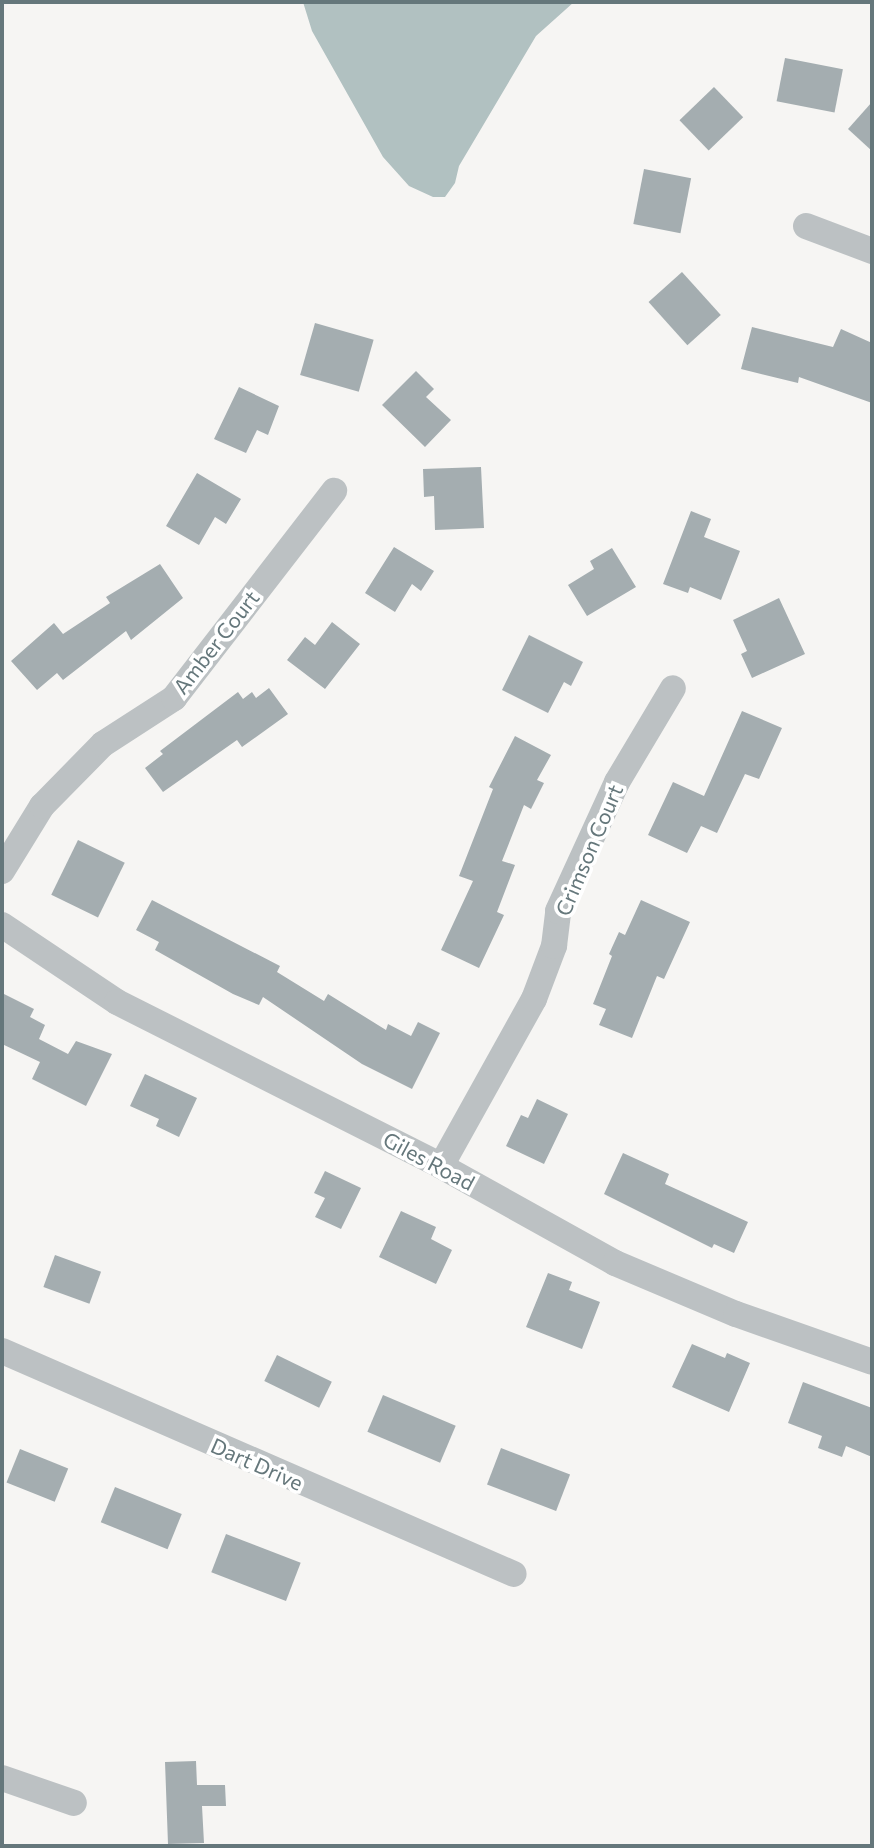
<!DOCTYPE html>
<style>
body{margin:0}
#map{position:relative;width:874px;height:1848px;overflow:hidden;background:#f6f5f3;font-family:Commissioner,sans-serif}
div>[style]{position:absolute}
.water>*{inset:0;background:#b1c1c1}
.building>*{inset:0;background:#a4adb0;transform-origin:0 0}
.street>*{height:26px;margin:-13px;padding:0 13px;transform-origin:13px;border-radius:13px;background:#bcc1c3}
span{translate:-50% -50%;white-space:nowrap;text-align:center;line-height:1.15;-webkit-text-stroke:7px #fff;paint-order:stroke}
.street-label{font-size:21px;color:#65777b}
.frame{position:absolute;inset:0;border:4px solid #65777b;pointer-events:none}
</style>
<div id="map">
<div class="water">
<i style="clip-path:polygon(303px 2px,574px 2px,536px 36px,459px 166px,455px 183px,445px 197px,433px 197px,409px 186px,383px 157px,312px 31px)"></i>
</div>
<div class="building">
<i style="left:785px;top:58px;width:59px;height:44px;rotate:11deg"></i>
<i style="left:714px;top:87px;width:42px;height:48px;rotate:46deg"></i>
<i style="clip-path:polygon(872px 102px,872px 151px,848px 129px)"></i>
<i style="left:644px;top:169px;width:48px;height:56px;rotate:11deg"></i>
<i style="left:682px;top:272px;width:58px;height:45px;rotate:48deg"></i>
<i style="left:315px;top:323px;width:61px;height:54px;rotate:16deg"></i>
<i style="clip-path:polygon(752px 327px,833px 347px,841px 329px,872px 343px,872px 403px,799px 377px,798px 383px,741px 369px)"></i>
<i style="clip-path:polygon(416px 371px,434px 389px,426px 397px,451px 420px,425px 447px,382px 405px)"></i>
<i style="clip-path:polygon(239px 387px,279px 406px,268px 435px,257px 430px,246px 453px,214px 439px)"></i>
<i style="clip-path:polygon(481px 467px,484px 528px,435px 530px,434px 496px,424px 497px,423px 469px)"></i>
<i style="clip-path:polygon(197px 473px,241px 499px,226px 524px,215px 517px,199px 545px,166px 526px)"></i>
<i style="clip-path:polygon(691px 511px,711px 519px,704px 537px,740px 551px,721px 600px,690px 587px,688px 593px,663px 584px)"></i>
<i style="clip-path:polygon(394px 547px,434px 571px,421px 591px,412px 584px,395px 612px,365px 593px)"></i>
<i style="clip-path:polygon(612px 548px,636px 587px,587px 616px,568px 585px,594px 569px,590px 561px)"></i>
<i style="clip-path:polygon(160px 564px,183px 598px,131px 640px,126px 631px,63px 680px,57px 673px,37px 690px,11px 661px,54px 623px,63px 634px,110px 603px,106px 597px)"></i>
<i style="clip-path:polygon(779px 598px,805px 654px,752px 678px,741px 654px,747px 651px,733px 620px)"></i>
<i style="clip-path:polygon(332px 622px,360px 644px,325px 689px,287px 660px,305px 637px,315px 645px)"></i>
<i style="clip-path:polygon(529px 635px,583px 662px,571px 686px,564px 682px,548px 713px,502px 690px)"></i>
<i style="clip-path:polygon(269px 688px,288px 714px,242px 747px,237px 740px,163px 792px,145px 768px,163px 754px,160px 751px,238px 692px,243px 699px,252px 692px,256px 698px)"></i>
<i style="clip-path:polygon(742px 711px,782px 728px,759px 779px,745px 774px,717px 833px,701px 826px,687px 853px,648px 835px,673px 782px,704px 796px)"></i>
<i style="clip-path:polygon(515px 736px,551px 755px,537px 780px,544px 783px,531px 809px,524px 805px,502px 861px,515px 865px,497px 912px,504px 915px,479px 968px,441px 950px,473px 881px,459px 876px,493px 789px,489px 787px)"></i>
<i style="left:78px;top:840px;width:52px;height:61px;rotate:26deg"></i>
<i style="clip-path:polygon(152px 900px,280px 966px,277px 972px,324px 1001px,328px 994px,386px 1030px,388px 1024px,411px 1036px,418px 1022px,440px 1033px,412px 1089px,362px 1064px,263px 997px,259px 1005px,233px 994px,155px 950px,159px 942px,136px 930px)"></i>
<i style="clip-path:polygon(641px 900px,690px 922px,664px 979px,657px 976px,632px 1038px,599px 1025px,606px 1009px,593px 1004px,612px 956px,609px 954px,619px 932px,625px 935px)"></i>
<i style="clip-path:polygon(2px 993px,34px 1009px,30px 1017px,45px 1025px,39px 1039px,68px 1054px,76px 1041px,112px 1054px,86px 1106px,32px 1079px,40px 1062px,2px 1044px)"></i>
<i style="clip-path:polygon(145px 1074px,197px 1098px,179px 1137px,156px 1126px,159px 1119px,130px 1106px)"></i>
<i style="clip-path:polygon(537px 1099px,568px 1114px,544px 1164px,506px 1146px,521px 1115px,528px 1118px)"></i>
<i style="clip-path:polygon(623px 1153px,669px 1174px,665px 1184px,748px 1222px,734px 1253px,714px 1244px,712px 1248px,604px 1194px)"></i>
<i style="clip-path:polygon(325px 1171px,361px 1188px,341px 1229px,315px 1217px,325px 1198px,314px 1193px)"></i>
<i style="clip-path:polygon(401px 1211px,436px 1227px,431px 1239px,452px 1250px,436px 1284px,379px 1257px)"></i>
<i style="left:55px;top:1255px;width:49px;height:34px;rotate:20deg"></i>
<i style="clip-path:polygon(548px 1273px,572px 1282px,569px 1290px,600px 1302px,582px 1349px,526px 1327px)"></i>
<i style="clip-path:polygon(692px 1344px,725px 1358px,727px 1353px,750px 1363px,729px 1412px,672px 1387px)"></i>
<i style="left:277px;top:1355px;width:61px;height:29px;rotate:26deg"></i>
<i style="clip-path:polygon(803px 1382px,872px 1408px,872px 1457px,846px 1446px,842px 1457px,818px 1448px,822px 1436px,788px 1423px)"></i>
<i style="left:383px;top:1395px;width:79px;height:40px;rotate:23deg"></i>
<i style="left:501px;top:1448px;width:74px;height:39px;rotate:21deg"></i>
<i style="left:20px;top:1449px;width:52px;height:36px;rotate:22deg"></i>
<i style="left:115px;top:1487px;width:72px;height:38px;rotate:22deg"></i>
<i style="left:226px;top:1534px;width:80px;height:41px;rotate:21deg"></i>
<i style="clip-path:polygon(196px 1761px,197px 1785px,225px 1785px,226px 1806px,202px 1806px,204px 1843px,168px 1844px,165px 1762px)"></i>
</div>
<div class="street">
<i style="left:806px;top:226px;width:71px;rotate:20.7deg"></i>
<i style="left:2px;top:871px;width:76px;rotate:-58.4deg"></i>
<i style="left:42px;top:806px;width:87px;rotate:-45.5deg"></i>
<i style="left:103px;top:744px;width:85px;rotate:-32.9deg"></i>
<i style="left:174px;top:698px;width:262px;rotate:-52.3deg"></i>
<i style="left:2px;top:925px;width:138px;rotate:33.8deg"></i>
<i style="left:117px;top:1002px;width:363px;rotate:26.8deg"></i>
<i style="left:441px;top:1166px;width:199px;rotate:29.1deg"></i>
<i style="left:615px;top:1263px;width:131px;rotate:22.9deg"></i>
<i style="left:736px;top:1314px;width:144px;rotate:19.4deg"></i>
<i style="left:441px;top:1166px;width:191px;rotate:-60.9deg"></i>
<i style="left:534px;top:999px;width:57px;rotate:-69.3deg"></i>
<i style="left:554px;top:946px;width:35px;rotate:-83deg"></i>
<i style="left:558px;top:911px;width:142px;rotate:-65.4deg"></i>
<i style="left:617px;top:782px;width:109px;rotate:-59.2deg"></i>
<i style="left:2px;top:1351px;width:558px;rotate:23.54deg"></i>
<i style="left:2px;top:1778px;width:76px;rotate:19.1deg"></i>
</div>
<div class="street-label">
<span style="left:216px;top:642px;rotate:-52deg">Amber Court</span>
<span style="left:589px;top:850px;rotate:-67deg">Crimson Court</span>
<span style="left:429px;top:1161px;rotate:28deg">Giles Road</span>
<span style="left:257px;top:1464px;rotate:24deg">Dart Drive</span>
</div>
<div class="frame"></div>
</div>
